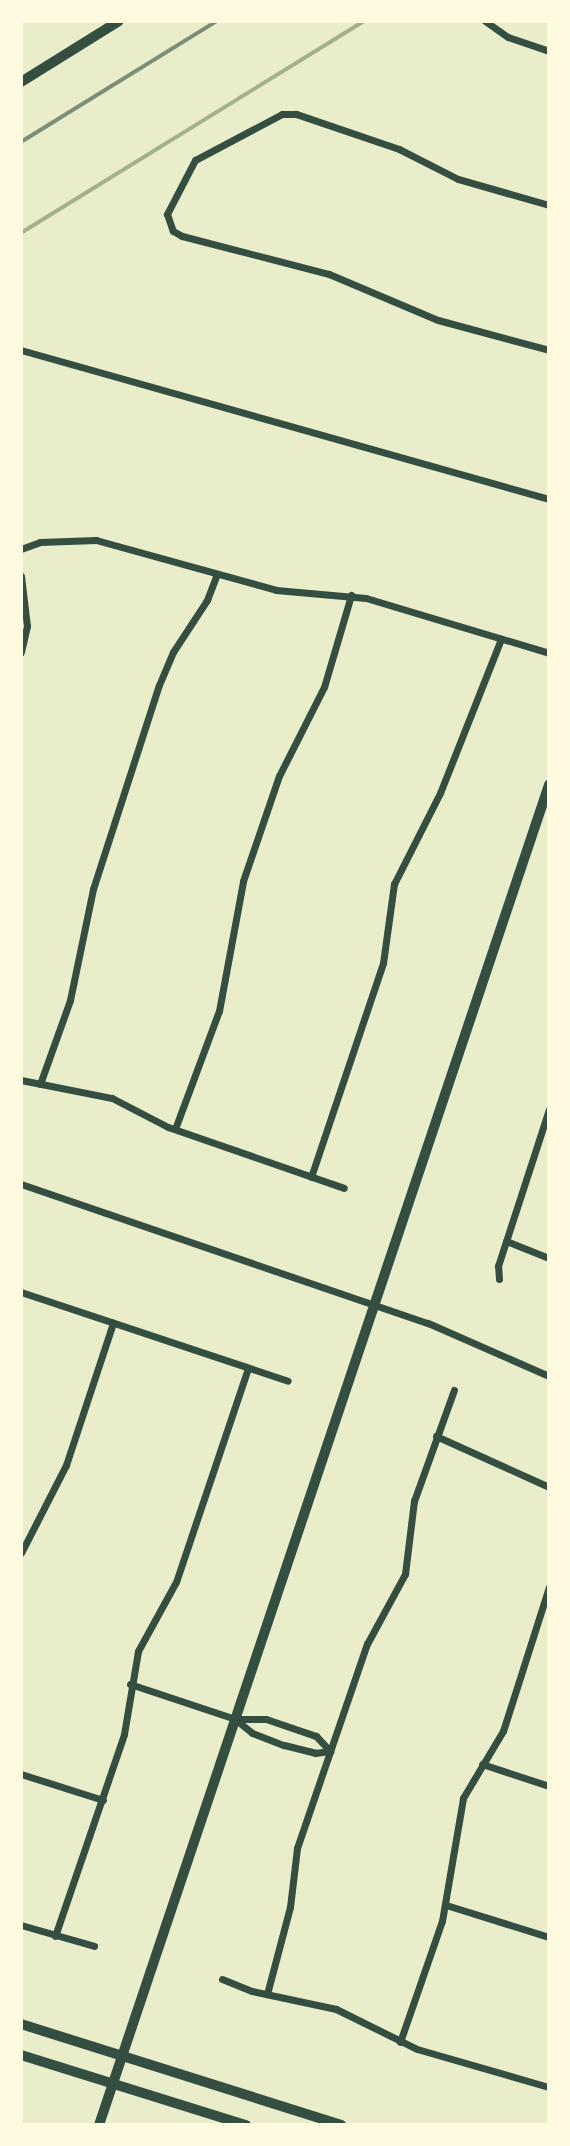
<!DOCTYPE html>
<style>
body{margin:0}
#map{position:relative;width:570px;height:2146px;overflow:hidden;background:#e9edc9;font-family:Signika,sans-serif}
div>[style]{position:absolute}
.stream>*{height:3.5px;margin:-1.75px;padding:0 1.75px;transform-origin:1.75px;border-radius:1.75px;background:#a3b18a}
.minor>*{height:7px;margin:-3.5px;padding:0 3.5px;transform-origin:3.5px;border-radius:3.5px;background:#344e41}
.tertiary>*{height:10px;margin:-5px;padding:0 5px;transform-origin:5px;border-radius:5px;background:#344e41}
.secondary>*{height:10px;margin:-5px;padding:0 5px;transform-origin:5px;border-radius:5px;background:#344e41}
.rail>*{height:3.5px;margin:-1.75px;padding:0 1.75px;transform-origin:1.75px;border-radius:1.75px;background:#7c8e77}
span{translate:-50% -50%;white-space:nowrap;text-align:center;line-height:1.15;-webkit-text-stroke:6px #fefae0;paint-order:stroke}
.frame{position:absolute;inset:0;border:23px solid #fefae0;pointer-events:none}
</style>
<div id="map">
<div class="stream">
<i style="left:21px;top:233px;width:403px;rotate:-31.7deg"></i>
</div>
<div class="minor">
<i style="left:485px;top:21px;width:28px;rotate:35deg"></i>
<i style="left:508px;top:37px;width:43px;rotate:18.9deg"></i>
<i style="left:549px;top:205px;width:95px;rotate:-164.1deg"></i>
<i style="left:458px;top:179px;width:66px;rotate:-153deg"></i>
<i style="left:399px;top:149px;width:109px;rotate:-161.2deg"></i>
<i style="left:296px;top:114px;width:14px;rotate:180deg"></i>
<i style="left:282px;top:114px;width:98px;rotate:152.1deg"></i>
<i style="left:195px;top:160px;width:61px;rotate:117.4deg"></i>
<i style="left:167px;top:214px;width:18px;rotate:71deg"></i>
<i style="left:173px;top:231px;width:10px;rotate:29deg"></i>
<i style="left:182px;top:236px;width:152px;rotate:14.5deg"></i>
<i style="left:329px;top:274px;width:118px;rotate:22.9deg"></i>
<i style="left:438px;top:320px;width:115px;rotate:15.1deg"></i>
<i style="left:21px;top:350px;width:549px;rotate:15.76deg"></i>
<i style="left:21px;top:549px;width:20px;rotate:-20deg"></i>
<i style="left:40px;top:542px;width:56px;rotate:-2deg"></i>
<i style="left:96px;top:540px;width:187px;rotate:15.5deg"></i>
<i style="left:276px;top:590px;width:90px;rotate:5.1deg"></i>
<i style="left:366px;top:598px;width:191px;rotate:16.7deg"></i>
<i style="left:21px;top:576px;width:50px;rotate:83.2deg"></i>
<i style="left:27px;top:626px;width:27px;rotate:103deg"></i>
<i style="left:21px;top:1080px;width:93px;rotate:11.2deg"></i>
<i style="left:112px;top:1098px;width:63px;rotate:27.4deg"></i>
<i style="left:168px;top:1127px;width:186px;rotate:19.1deg"></i>
<i style="left:40px;top:1084px;width:89px;rotate:-70.3deg"></i>
<i style="left:70px;top:1000px;width:113px;rotate:-78.3deg"></i>
<i style="left:93px;top:889px;width:214px;rotate:-72.1deg"></i>
<i style="left:159px;top:685px;width:36px;rotate:-67deg"></i>
<i style="left:173px;top:652px;width:62px;rotate:-56.8deg"></i>
<i style="left:207px;top:600px;width:28px;rotate:-69deg"></i>
<i style="left:175px;top:1129px;width:126px;rotate:-69.6deg"></i>
<i style="left:219px;top:1011px;width:132px;rotate:-79.5deg"></i>
<i style="left:243px;top:881px;width:111px;rotate:-71.1deg"></i>
<i style="left:279px;top:776px;width:100px;rotate:-63.2deg"></i>
<i style="left:324px;top:687px;width:96px;rotate:-73.6deg"></i>
<i style="left:311px;top:1177px;width:226px;rotate:-71.4deg"></i>
<i style="left:383px;top:963px;width:80px;rotate:-82.1deg"></i>
<i style="left:394px;top:884px;width:102px;rotate:-63.2deg"></i>
<i style="left:440px;top:793px;width:166px;rotate:-68.4deg"></i>
<i style="left:21px;top:1184px;width:430px;rotate:18.9deg"></i>
<i style="left:428px;top:1323px;width:132px;rotate:23.7deg"></i>
<i style="left:506px;top:1241px;width:46px;rotate:21.6deg"></i>
<i style="left:499px;top:1279px;width:13px;rotate:-94deg"></i>
<i style="left:498px;top:1266px;width:165px;rotate:-72deg"></i>
<i style="left:21px;top:1292px;width:281px;rotate:18.4deg"></i>
<i style="left:436px;top:1436px;width:124px;rotate:24.3deg"></i>
<i style="left:21px;top:1553px;width:99px;rotate:-62.9deg"></i>
<i style="left:66px;top:1465px;width:150px;rotate:-71.7deg"></i>
<i style="left:130px;top:1684px;width:111px;rotate:18.4deg"></i>
<i style="left:235px;top:1719px;width:22px;rotate:39deg"></i>
<i style="left:252px;top:1733px;width:34px;rotate:21deg"></i>
<i style="left:284px;top:1745px;width:32px;rotate:14deg"></i>
<i style="left:315px;top:1753px;width:15px;rotate:-8deg"></i>
<i style="left:235px;top:1719px;width:31px"></i>
<i style="left:266px;top:1719px;width:53px;rotate:18.8deg"></i>
<i style="left:316px;top:1736px;width:21px;rotate:47deg"></i>
<i style="left:482px;top:1764px;width:71px;rotate:18.2deg"></i>
<i style="left:21px;top:1774px;width:86px;rotate:17.6deg"></i>
<i style="left:446px;top:1905px;width:108px;rotate:17.3deg"></i>
<i style="left:21px;top:1925px;width:76px;rotate:16deg"></i>
<i style="left:55px;top:1936px;width:213px;rotate:-71.1deg"></i>
<i style="left:124px;top:1734px;width:84px;rotate:-80.4deg"></i>
<i style="left:138px;top:1651px;width:79px;rotate:-61.2deg"></i>
<i style="left:176px;top:1582px;width:226px;rotate:-71.4deg"></i>
<i style="left:222px;top:1979px;width:32px;rotate:22deg"></i>
<i style="left:252px;top:1991px;width:86px;rotate:12.1deg"></i>
<i style="left:336px;top:2009px;width:90px;rotate:26.3deg"></i>
<i style="left:417px;top:2049px;width:137px;rotate:16.1deg"></i>
<i style="left:267px;top:1994px;width:90px;rotate:-75.2deg"></i>
<i style="left:290px;top:1907px;width:59px;rotate:-83.2deg"></i>
<i style="left:297px;top:1848px;width:216px;rotate:-71.1deg"></i>
<i style="left:367px;top:1644px;width:80px;rotate:-61.5deg"></i>
<i style="left:405px;top:1574px;width:74px;rotate:-83deg"></i>
<i style="left:414px;top:1501px;width:118px;rotate:-70.2deg"></i>
<i style="left:400px;top:2042px;width:128px;rotate:-70.9deg"></i>
<i style="left:442px;top:1921px;width:125px;rotate:-80.3deg"></i>
<i style="left:463px;top:1798px;width:78px;rotate:-59.2deg"></i>
<i style="left:503px;top:1731px;width:151px;rotate:-72.3deg"></i>
</div>
<div class="tertiary">
<i style="left:21px;top:82px;width:115px;rotate:-31.9deg"></i>
<i style="left:99px;top:2125px;width:1414px;rotate:-71.44deg"></i>
</div>
<div class="secondary">
<i style="left:21px;top:2024px;width:336px;rotate:17.5deg"></i>
<i style="left:21px;top:2055px;width:236px;rotate:17.3deg"></i>
</div>
<div class="rail">
<i style="left:21px;top:142px;width:230px;rotate:-31.7deg"></i>
</div>
<div class="frame"></div>
</div>
